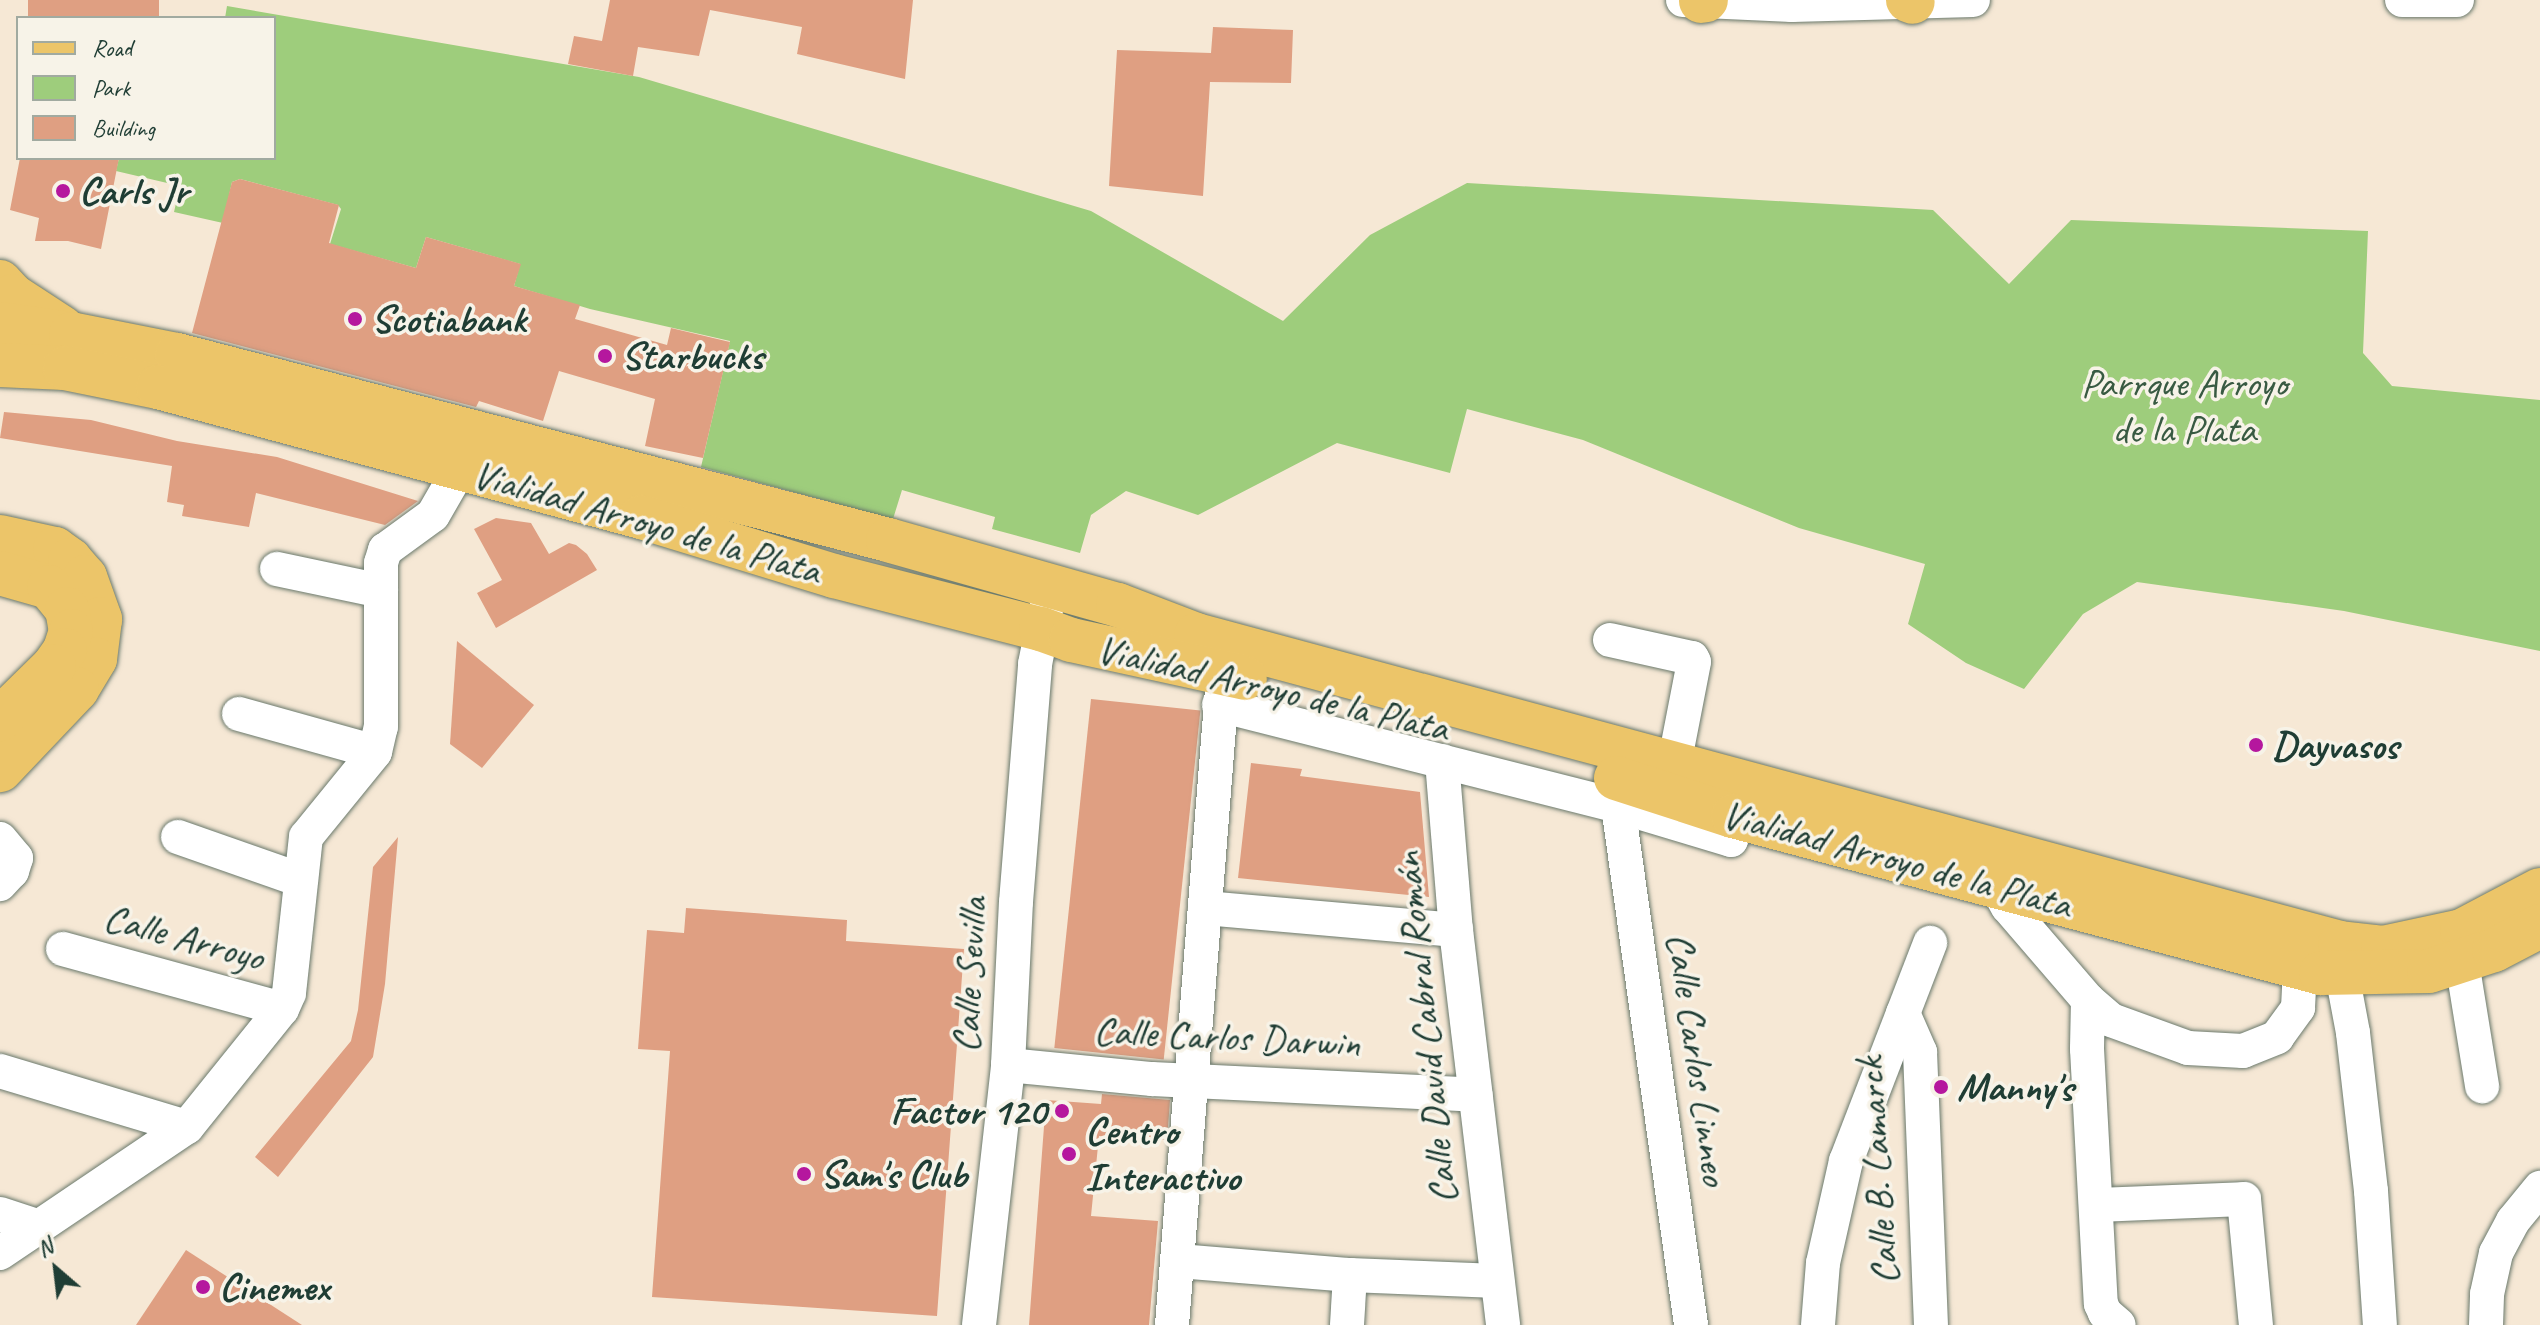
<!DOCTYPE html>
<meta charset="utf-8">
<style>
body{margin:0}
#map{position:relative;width:2540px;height:1325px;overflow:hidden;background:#f6e8d5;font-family:Caveat,sans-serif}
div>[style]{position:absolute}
.green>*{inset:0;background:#9ecd7c}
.building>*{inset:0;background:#df9f82;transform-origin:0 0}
.roads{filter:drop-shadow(0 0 2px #6a796c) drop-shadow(0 0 2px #6a796c)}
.minor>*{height:34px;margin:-17px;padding:0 17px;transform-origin:17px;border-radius:17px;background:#fff}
.major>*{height:44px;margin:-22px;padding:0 22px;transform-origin:22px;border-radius:22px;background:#ecc569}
.dots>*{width:22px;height:22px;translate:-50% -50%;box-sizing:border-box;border:4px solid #f7f3e8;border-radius:50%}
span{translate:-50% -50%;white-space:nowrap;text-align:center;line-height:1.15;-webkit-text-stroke:7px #f7f3e8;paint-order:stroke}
.poi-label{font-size:40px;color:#1f3d34;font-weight:700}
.left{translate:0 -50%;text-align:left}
.right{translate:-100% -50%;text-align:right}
.park-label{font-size:40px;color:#385a42}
.street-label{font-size:40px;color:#1f3d34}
.legend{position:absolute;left:16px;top:16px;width:260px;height:144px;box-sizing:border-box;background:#f7f3e8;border:2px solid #a1aaa0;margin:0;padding:10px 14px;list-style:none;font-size:24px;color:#1f3d34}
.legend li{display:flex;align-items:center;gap:16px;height:40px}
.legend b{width:40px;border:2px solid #a1aaa0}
.north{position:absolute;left:16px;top:1229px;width:80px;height:80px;-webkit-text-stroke:6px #f7f3e8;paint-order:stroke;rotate:332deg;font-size:22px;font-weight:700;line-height:32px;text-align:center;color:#1f3d34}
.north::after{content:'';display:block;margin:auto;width:28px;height:36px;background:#1f3d34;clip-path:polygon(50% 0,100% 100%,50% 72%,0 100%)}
</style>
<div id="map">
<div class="green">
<i style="clip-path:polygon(227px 6px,639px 77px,1091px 211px,1283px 321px,1370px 235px,1467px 183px,1933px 210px,2009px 284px,2071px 220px,2368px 231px,2363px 353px,2392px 386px,2540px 400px,2540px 651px,2344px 611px,2137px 582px,2083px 614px,2024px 689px,1966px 663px,1908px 624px,1925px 564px,1799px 528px,1583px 440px,1467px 409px,1450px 473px,1337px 443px,1198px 515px,1126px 491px,1091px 515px,1080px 553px,992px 529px,995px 517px,902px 490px,893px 519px,701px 467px,730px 341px,590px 309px,514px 286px,520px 264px,426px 237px,416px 268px,330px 244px,341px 209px,338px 205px,240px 179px,232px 182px,223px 223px,174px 212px,180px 186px,116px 171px,119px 158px,274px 158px,274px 18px,225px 18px)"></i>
</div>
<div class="building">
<i style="left:28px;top:0;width:131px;height:18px"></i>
<i style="clip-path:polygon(610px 0,913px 0,905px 79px,797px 54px,802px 27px,710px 10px,699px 56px,638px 47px,633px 76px,568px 64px,574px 36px,602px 41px)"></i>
<i style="clip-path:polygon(1213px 27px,1293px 30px,1291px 83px,1210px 82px,1203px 196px,1109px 186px,1117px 50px,1211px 53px)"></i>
<i style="clip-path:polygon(20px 158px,119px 158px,101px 249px,68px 241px,35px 241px,39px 218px,10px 210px)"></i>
<i style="clip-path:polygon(240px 179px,339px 205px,329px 243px,416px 268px,426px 237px,521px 264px,514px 286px,580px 305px,575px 319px,667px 345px,671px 328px,730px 342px,703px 458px,645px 446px,655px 399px,559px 371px,543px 421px,479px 401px,476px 407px,192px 333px,232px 182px)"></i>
<i style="clip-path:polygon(4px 412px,91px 420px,177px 441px,277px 457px,418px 501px,385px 525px,256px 493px,249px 527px,182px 516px,184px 505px,167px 502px,172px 466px,0 438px)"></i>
<i style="clip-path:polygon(496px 518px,531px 523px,549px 554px,569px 543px,576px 545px,587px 554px,597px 570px,496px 628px,477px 593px,502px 580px,474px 529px)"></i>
<i style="clip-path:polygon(457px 641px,534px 705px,482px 768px,450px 744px)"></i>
<i style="left:1091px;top:699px;width:110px;height:351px;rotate:6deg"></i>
<i style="clip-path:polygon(1251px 763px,1302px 769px,1300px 776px,1420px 792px,1429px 897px,1238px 878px)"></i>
<i style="clip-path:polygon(398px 837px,385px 984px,373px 1057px,278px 1177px,255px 1157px,351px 1041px,358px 1010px,373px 867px)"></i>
<i style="clip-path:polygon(686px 908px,847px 920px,846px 941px,964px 949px,937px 1316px,652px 1297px,670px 1051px,638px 1049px,647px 930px,684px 933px)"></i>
<i style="clip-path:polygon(1102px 1094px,1170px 1100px,1167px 1140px,1099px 1136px,1091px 1216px,1158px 1221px,1149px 1325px,1029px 1325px,1046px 1100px,1101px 1104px)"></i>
<i style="clip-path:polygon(186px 1250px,302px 1325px,136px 1325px)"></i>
</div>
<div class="roads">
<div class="minor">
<i style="left:1683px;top:0;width:109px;rotate:2.6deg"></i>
<i style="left:1792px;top:5px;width:181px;rotate:-1.6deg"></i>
<i style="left:2402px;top:0;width:55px"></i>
<i style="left:277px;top:569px;width:106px;rotate:11.9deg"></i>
<i style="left:1610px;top:640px;width:84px;rotate:12.4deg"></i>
<i style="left:1692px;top:658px;width:4px;rotate:63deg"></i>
<i style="left:1694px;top:662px;width:105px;rotate:101deg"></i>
<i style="left:1219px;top:705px;width:412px;rotate:14.2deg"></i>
<i style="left:1618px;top:806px;width:118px;rotate:16.7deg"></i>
<i style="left:1731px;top:840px;width:24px;rotate:-85deg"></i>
<i style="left:239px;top:714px;width:141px;rotate:15.6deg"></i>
<i style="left:1442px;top:761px;width:170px;rotate:85.3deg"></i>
<i style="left:1456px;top:930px;width:398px;rotate:83.2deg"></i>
<i style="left:1618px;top:806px;width:524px;rotate:81.99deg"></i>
<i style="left:178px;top:837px;width:130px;rotate:19.3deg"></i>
<i style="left:0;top:839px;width:25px;rotate:50deg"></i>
<i style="left:16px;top:858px;width:14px;rotate:107deg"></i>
<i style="left:12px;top:871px;width:18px;rotate:133deg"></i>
<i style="left:1996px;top:874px;width:10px;rotate:96deg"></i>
<i style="left:1995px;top:884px;width:26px;rotate:61deg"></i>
<i style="left:2008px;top:907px;width:123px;rotate:49.3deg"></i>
<i style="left:2088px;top:1000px;width:30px;rotate:41deg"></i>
<i style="left:2111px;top:1020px;width:82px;rotate:20deg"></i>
<i style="left:2188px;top:1048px;width:55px;rotate:3.1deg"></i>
<i style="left:2243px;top:1051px;width:37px;rotate:-22deg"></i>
<i style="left:2277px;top:1037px;width:36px;rotate:-54deg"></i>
<i style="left:2298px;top:1008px;width:40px;rotate:-87.1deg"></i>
<i style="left:1205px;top:908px;width:252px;rotate:5deg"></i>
<i style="left:63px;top:949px;width:227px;rotate:15.3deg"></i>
<i style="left:2462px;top:962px;width:126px;rotate:80.8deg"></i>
<i style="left:2342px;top:974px;width:60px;rotate:79.4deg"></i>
<i style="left:2353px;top:1033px;width:159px;rotate:83.5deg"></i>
<i style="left:2371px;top:1191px;width:134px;rotate:86.2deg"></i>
<i style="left:2088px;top:1000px;width:49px;rotate:91.2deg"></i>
<i style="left:2087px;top:1049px;width:255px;rotate:86.9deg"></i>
<i style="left:2101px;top:1304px;width:10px;rotate:66deg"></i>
<i style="left:2105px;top:1313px;width:18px;rotate:41deg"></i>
<i style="left:1903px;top:1013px;width:43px;rotate:66.4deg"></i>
<i style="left:1920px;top:1052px;width:273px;rotate:87.7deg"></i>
<i style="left:1008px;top:1065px;width:145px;rotate:5.6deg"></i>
<i style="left:1152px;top:1079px;width:324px;rotate:2.8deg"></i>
<i style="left:0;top:1071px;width:195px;rotate:16.7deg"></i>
<i style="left:2096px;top:1205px;width:148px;rotate:-2.3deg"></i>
<i style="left:2244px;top:1199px;width:127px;rotate:84.6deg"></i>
<i style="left:0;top:1214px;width:40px;rotate:18deg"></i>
<i style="left:0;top:1253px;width:225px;rotate:-34deg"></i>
<i style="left:187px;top:1127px;width:151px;rotate:-51.2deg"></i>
<i style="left:282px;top:1009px;width:17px;rotate:-66deg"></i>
<i style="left:289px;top:993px;width:157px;rotate:-83.8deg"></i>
<i style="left:306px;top:837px;width:109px;rotate:-50.9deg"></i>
<i style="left:375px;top:752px;width:26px;rotate:-77deg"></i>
<i style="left:381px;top:727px;width:164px;rotate:-90deg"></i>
<i style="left:381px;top:563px;width:14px;rotate:-73deg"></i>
<i style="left:385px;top:550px;width:59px;rotate:-36.1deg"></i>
<i style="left:433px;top:515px;width:54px;rotate:-60.1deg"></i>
<i style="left:460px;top:468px;width:23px;rotate:-72deg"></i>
<i style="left:1179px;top:1261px;width:172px;rotate:4.7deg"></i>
<i style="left:1350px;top:1275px;width:147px;rotate:2.3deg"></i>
<i style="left:979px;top:1325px;width:262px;rotate:-83.6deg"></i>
<i style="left:1008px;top:1065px;width:163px;rotate:-87.2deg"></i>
<i style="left:1016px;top:902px;width:239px;rotate:-85.4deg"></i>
<i style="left:1035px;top:664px;width:60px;rotate:-78.5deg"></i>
<i style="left:1172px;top:1325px;width:675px;rotate:-85.5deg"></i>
<i style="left:1347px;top:1325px;width:50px;rotate:-86.6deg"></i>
<i style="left:1818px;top:1325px;width:62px;rotate:-85.4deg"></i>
<i style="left:1823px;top:1263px;width:105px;rotate:-77.3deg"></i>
<i style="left:1846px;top:1161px;width:234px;rotate:-68.9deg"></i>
<i style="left:2486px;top:1325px;width:31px;rotate:-88deg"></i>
<i style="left:2487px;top:1294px;width:42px;rotate:-77.6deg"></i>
<i style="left:2496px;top:1253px;width:36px;rotate:-62deg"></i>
<i style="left:2513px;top:1221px;width:43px;rotate:-50.7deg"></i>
</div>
<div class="major">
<i style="left:1908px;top:0;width:5px;rotate:22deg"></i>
<i style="left:1701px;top:1px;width:5px;rotate:-11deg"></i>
<i style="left:0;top:282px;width:19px;rotate:47deg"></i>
<i style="left:13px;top:296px;width:59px;rotate:33.1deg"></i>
<i style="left:0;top:324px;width:72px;rotate:8deg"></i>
<i style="left:71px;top:334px;width:108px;rotate:11.2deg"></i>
<i style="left:177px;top:355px;width:735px;rotate:14.58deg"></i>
<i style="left:888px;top:540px;width:239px;rotate:15.8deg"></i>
<i style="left:1118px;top:605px;width:84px;rotate:21deg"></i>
<i style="left:1196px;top:635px;width:1185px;rotate:15.07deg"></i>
<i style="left:2340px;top:943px;width:43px;rotate:6.6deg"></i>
<i style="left:2383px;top:948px;width:81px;rotate:-12.1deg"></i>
<i style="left:2462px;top:931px;width:88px;rotate:-27.7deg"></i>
<i style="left:0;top:365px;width:65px;rotate:2.6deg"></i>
<i style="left:65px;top:368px;width:95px;rotate:11.5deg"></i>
<i style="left:158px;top:387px;width:500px;rotate:15.06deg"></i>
<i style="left:641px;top:517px;width:202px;rotate:17deg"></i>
<i style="left:834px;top:576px;width:214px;rotate:14.4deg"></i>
<i style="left:1041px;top:629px;width:32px;rotate:20deg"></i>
<i style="left:1071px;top:640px;width:178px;rotate:12.3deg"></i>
<i style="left:0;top:537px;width:56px;rotate:12.3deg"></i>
<i style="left:55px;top:549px;width:19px;rotate:36deg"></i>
<i style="left:70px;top:560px;width:23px;rotate:49deg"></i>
<i style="left:85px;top:577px;width:45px;rotate:70.3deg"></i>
<i style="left:100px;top:619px;width:40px;rotate:97.1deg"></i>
<i style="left:95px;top:659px;width:35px;rotate:121deg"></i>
<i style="left:77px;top:689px;width:112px;rotate:133.5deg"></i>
<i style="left:0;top:573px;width:51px;rotate:15.9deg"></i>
<i style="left:49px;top:587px;width:28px;rotate:51deg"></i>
<i style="left:67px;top:609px;width:22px;rotate:80deg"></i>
<i style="left:71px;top:631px;width:20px;rotate:108deg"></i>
<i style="left:65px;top:650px;width:19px;rotate:125deg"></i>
<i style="left:54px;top:666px;width:76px;rotate:135.5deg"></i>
<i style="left:1616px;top:778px;width:123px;rotate:18deg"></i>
<i style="left:1733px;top:816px;width:609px;rotate:14.95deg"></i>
<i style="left:2321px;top:973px;width:108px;rotate:-1.1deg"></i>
<i style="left:2429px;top:971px;width:68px;rotate:-17.9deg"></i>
<i style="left:2494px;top:950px;width:52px;rotate:-27.6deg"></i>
</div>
</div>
<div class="dots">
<i style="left:63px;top:191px;background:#b5179e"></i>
<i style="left:355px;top:319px;background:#b5179e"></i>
<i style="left:605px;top:356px;background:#b5179e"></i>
<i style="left:2256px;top:745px;background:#b5179e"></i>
<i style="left:1941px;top:1087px;background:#b5179e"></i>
<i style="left:1062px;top:1111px;background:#b5179e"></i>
<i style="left:1069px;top:1154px;background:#b5179e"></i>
<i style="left:804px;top:1174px;background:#b5179e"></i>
<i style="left:203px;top:1287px;background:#b5179e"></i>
</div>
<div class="poi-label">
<span class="left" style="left:79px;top:191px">Carls Jr</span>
<span class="left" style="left:371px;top:319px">Scotiabank</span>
<span class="left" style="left:621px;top:356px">Starbucks</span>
<span class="left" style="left:2272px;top:745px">Dayvasos</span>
<span class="left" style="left:1957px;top:1087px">Manny's</span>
<span class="right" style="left:1046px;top:1111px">Factor 120</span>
<span class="left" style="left:1085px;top:1154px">Centro<br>Interactivo</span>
<span class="left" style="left:820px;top:1174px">Sam's Club</span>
<span class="left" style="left:219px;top:1287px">Cinemex</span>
</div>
<div class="park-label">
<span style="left:2184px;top:406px">Parrque Arroyo<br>de la Plata</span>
</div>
<div class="street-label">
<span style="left:647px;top:522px;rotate:16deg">Vialidad Arroyo de la Plata</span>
<span style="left:1273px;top:688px;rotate:13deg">Vialidad Arroyo de la Plata</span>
<span style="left:1897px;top:859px;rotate:15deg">Vialidad Arroyo de la Plata</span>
<span style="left:184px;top:937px;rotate:15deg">Calle Arroyo</span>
<span style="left:969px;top:975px;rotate:-87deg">Calle Sevilla</span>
<span style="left:1425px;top:1028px;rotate:-96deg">Calle David Cabral Román</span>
<span style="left:1227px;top:1037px;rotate:3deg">Calle Carlos Darwin</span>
<span style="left:1698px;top:1059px;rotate:82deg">Calle Carlos Linneo</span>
<span style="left:1877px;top:1171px;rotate:-94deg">Calle B. Lamarck</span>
</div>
<ul class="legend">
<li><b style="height:10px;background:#ecc569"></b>Road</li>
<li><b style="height:22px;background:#9ecd7c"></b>Park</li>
<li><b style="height:22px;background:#df9f82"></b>Building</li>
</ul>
<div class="north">N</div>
</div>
